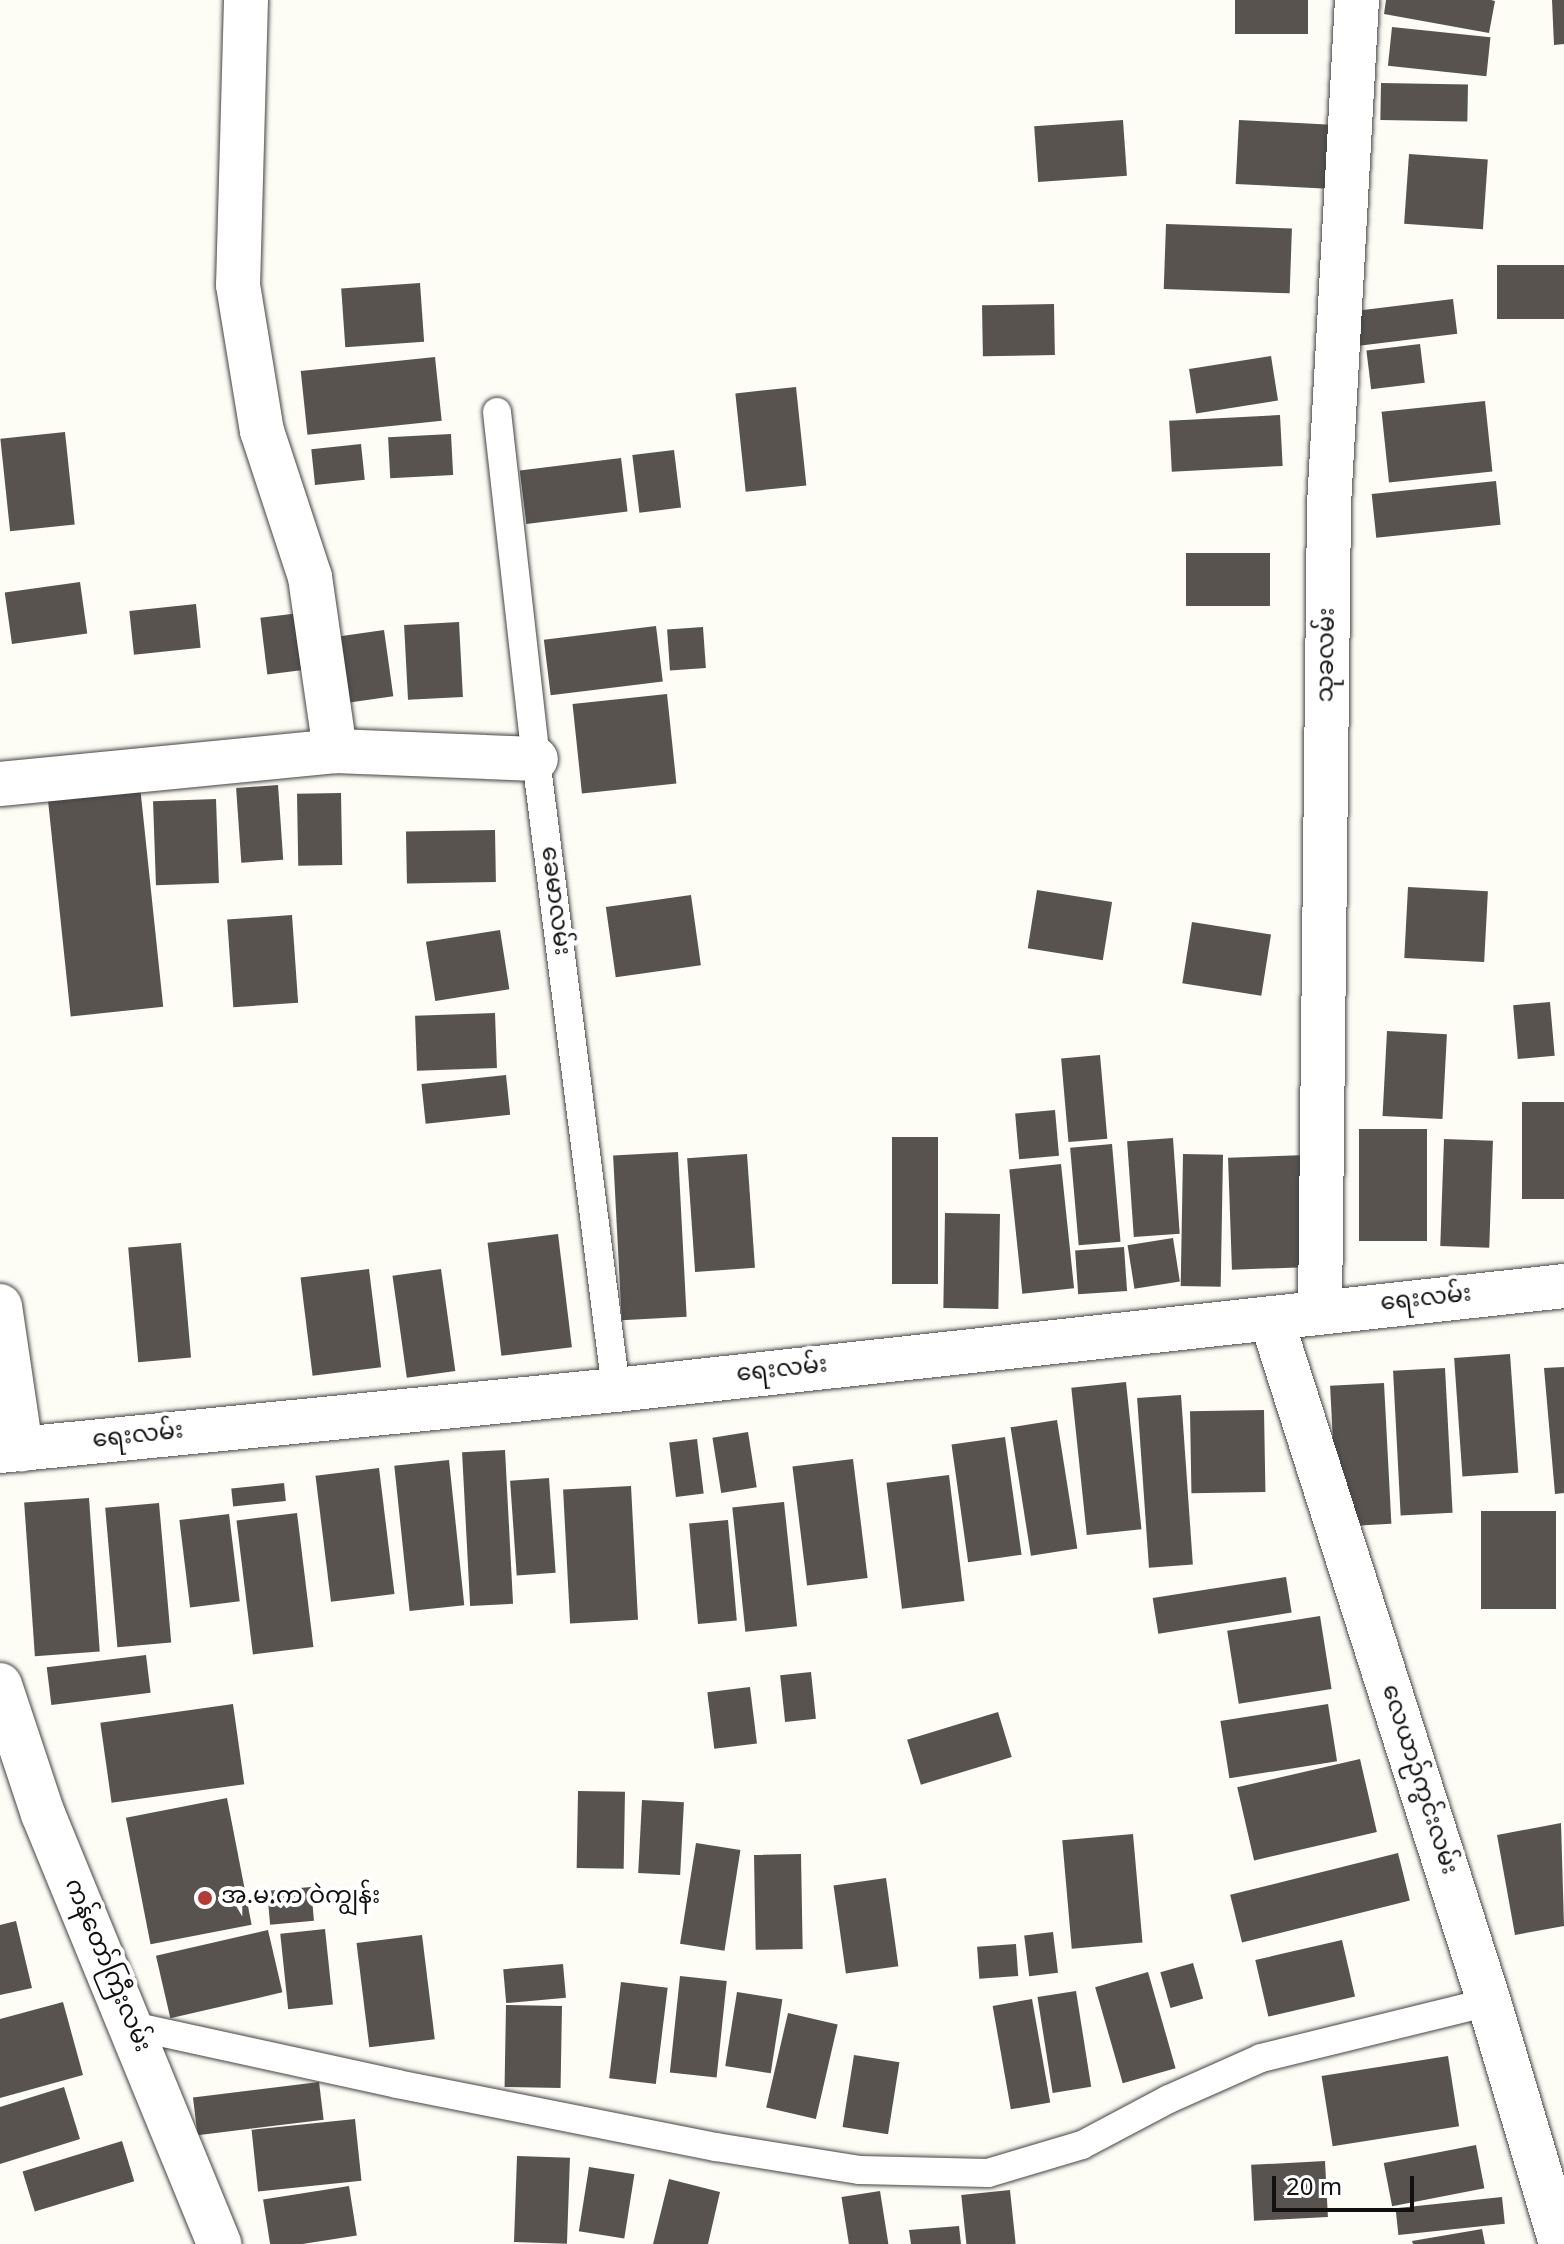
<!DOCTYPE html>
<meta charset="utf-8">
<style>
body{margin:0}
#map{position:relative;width:1564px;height:2244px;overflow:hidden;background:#fefdf5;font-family:Georgia,"Noto Sans Myanmar",serif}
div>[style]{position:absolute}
.building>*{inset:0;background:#58534e;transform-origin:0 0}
.roads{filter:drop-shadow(0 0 2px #444) drop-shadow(0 0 2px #444)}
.service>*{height:28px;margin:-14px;padding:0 14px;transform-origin:14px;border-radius:14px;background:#fff}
.minor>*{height:44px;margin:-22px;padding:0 22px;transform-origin:22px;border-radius:22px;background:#fff}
.tertiary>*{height:44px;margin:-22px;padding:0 22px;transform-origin:22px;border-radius:22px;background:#fff}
.dots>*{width:22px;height:22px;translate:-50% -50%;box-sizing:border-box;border:4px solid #fff;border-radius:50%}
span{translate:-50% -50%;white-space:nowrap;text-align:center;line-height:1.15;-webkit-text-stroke:8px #fff;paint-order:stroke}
.street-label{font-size:24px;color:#111}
.poi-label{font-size:24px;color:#111}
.left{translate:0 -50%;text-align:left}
.scale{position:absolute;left:1272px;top:2176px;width:142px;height:36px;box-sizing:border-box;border:4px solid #111;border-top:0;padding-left:10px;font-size:24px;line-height:28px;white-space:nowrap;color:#111;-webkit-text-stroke:6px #fff;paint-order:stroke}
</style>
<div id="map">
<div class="building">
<i style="left:1235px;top:0;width:73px;height:34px"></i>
<i style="clip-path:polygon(1386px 0,1491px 0,1495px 1px,1489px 33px,1384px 14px)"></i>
<i style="clip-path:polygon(1552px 0,1564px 0,1564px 44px,1554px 45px)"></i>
<i style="left:1392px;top:27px;width:99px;height:39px;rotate:6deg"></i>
<i style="left:1381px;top:83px;width:87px;height:37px;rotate:1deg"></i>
<i style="left:1123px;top:120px;width:56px;height:89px;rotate:86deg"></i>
<i style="left:1239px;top:120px;width:97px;height:64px;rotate:3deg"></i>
<i style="left:1409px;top:154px;width:79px;height:70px;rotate:4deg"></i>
<i style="left:1166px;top:224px;width:126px;height:65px;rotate:2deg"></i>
<i style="left:1564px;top:265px;width:54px;height:67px;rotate:90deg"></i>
<i style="left:420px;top:283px;width:59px;height:79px;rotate:86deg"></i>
<i style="left:1453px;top:299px;width:35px;height:101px;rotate:83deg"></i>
<i style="left:1054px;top:304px;width:51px;height:72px;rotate:89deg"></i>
<i style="left:1420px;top:344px;width:39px;height:54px;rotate:83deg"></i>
<i style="left:1271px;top:356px;width:45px;height:83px;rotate:81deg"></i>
<i style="left:435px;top:357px;width:64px;height:135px;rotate:84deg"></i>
<i style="left:796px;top:387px;width:99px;height:61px;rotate:84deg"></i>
<i style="left:1485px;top:401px;width:71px;height:104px;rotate:84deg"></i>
<i style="left:1280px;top:415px;width:51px;height:111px;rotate:87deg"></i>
<i style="left:65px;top:432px;width:93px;height:65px;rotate:84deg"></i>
<i style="left:451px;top:434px;width:41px;height:63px;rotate:87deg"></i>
<i style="left:361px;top:444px;width:36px;height:50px;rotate:84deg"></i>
<i style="left:674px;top:450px;width:58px;height:42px;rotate:83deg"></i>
<i style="left:621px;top:458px;width:54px;height:102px;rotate:83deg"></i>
<i style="left:1496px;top:481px;width:44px;height:125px;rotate:84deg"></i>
<i style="left:1270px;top:553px;width:53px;height:84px;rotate:90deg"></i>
<i style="left:80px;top:582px;width:52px;height:76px;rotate:82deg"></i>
<i style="left:196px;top:604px;width:44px;height:67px;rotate:84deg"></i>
<i style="left:308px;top:612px;width:57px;height:48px;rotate:83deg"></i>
<i style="left:459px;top:622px;width:75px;height:55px;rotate:87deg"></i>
<i style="left:656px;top:626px;width:56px;height:113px;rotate:83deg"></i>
<i style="left:703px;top:627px;width:41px;height:36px;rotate:86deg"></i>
<i style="left:384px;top:630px;width:67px;height:46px;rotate:82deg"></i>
<i style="left:667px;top:694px;width:90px;height:95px;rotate:84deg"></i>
<i style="left:138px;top:767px;width:241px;height:93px;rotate:84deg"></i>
<i style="left:278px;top:785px;width:75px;height:42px;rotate:86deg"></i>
<i style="left:341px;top:793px;width:72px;height:44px;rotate:89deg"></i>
<i style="left:216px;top:799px;width:84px;height:63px;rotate:88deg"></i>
<i style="left:495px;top:830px;width:52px;height:89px;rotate:89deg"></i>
<i style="left:1408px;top:887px;width:80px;height:71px;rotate:3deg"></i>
<i style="left:1037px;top:890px;width:76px;height:59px;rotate:9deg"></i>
<i style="left:691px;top:895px;width:71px;height:86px;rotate:82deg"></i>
<i style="left:292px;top:915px;width:88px;height:65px;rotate:86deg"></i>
<i style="left:1192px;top:922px;width:80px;height:62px;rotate:9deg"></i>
<i style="left:500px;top:930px;width:60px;height:75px;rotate:81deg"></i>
<i style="left:1550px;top:1002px;width:54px;height:37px;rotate:85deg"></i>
<i style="left:495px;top:1013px;width:55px;height:80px;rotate:88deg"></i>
<i style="left:1387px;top:1031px;width:60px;height:85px;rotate:3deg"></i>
<i style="left:1100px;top:1055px;width:84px;height:39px;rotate:85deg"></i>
<i style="left:506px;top:1075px;width:40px;height:85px;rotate:84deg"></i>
<i style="left:1564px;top:1102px;width:97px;height:42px;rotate:90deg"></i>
<i style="left:1055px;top:1110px;width:46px;height:40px;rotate:85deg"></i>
<i style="left:1359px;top:1129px;width:68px;height:112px"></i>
<i style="left:892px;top:1137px;width:46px;height:147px"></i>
<i style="left:1173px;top:1138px;width:96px;height:46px;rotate:86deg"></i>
<i style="left:1444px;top:1139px;width:49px;height:107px;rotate:2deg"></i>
<i style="left:1112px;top:1144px;width:98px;height:42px;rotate:85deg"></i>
<i style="left:678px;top:1152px;width:165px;height:65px;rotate:87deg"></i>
<i style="left:747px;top:1154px;width:114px;height:60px;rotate:86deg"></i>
<i style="left:1183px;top:1154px;width:40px;height:132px;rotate:1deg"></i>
<i style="left:1308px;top:1155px;width:112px;height:80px;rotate:88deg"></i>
<i style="left:1061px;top:1164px;width:125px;height:52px;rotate:84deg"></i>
<i style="left:945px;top:1213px;width:55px;height:95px;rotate:1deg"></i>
<i style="left:558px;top:1234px;width:114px;height:71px;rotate:83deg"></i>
<i style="left:1173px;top:1238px;width:44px;height:46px;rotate:81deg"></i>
<i style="left:181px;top:1243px;width:115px;height:53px;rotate:85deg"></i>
<i style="left:1124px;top:1247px;width:44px;height:49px;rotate:86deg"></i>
<i style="left:369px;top:1269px;width:99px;height:69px;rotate:83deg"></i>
<i style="left:441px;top:1269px;width:103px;height:49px;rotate:82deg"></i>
<i style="left:1510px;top:1354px;width:119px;height:56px;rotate:86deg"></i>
<i style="clip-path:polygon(1564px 1367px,1564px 1493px,1555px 1494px,1544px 1368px)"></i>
<i style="left:1445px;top:1368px;width:145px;height:52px;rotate:87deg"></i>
<i style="left:1126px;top:1382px;width:148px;height:55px;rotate:84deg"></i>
<i style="left:1384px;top:1383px;width:141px;height:54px;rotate:87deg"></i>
<i style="left:1181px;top:1395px;width:170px;height:44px;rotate:86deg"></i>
<i style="left:1264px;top:1410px;width:82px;height:74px;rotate:89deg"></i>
<i style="left:1057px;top:1420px;width:130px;height:47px;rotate:81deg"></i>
<i style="left:748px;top:1432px;width:56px;height:36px;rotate:81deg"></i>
<i style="left:1005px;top:1437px;width:119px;height:54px;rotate:82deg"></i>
<i style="left:697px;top:1439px;width:55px;height:28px;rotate:83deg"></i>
<i style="left:505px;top:1450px;width:154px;height:43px;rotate:87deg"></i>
<i style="left:853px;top:1459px;width:120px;height:61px;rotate:83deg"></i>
<i style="left:449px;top:1460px;width:146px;height:55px;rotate:84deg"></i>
<i style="left:379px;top:1468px;width:127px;height:64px;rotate:83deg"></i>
<i style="left:949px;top:1475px;width:127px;height:63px;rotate:83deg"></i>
<i style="left:549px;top:1478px;width:95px;height:39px;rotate:86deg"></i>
<i style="left:284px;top:1483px;width:18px;height:53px;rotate:84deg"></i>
<i style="left:631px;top:1486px;width:134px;height:68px;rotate:87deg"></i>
<i style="left:89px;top:1498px;width:154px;height:65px;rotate:86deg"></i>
<i style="left:784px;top:1502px;width:125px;height:52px;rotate:84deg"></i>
<i style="left:159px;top:1503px;width:140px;height:54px;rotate:85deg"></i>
<i style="left:1481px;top:1511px;width:75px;height:98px"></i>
<i style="left:297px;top:1513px;width:135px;height:61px;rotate:83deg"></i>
<i style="left:229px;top:1514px;width:88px;height:50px;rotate:83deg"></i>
<i style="left:728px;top:1520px;width:101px;height:39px;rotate:85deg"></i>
<i style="left:1286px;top:1577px;width:36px;height:135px;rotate:81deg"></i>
<i style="left:1320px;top:1616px;width:74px;height:94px;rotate:81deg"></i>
<i style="left:146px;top:1655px;width:38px;height:100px;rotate:83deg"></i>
<i style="left:811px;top:1672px;width:47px;height:31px;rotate:84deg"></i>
<i style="left:750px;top:1687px;width:57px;height:43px;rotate:83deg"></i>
<i style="left:233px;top:1704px;width:81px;height:134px;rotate:82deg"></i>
<i style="left:1328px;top:1704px;width:58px;height:109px;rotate:81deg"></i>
<i style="left:998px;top:1712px;width:47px;height:95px;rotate:73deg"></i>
<i style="left:1360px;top:1759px;width:75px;height:126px;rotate:77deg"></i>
<i style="left:578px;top:1791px;width:47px;height:77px;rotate:1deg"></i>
<i style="left:227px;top:1798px;width:129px;height:103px;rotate:79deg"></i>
<i style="left:642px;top:1800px;width:42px;height:73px;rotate:3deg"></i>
<i style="clip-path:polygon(1561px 1823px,1564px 1926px,1515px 1935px,1497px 1835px)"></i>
<i style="left:1133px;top:1834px;width:109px;height:71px;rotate:85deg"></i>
<i style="left:696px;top:1843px;width:45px;height:102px;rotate:9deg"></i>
<i style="left:1398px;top:1853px;width:49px;height:173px;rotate:76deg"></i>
<i style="left:801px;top:1854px;width:95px;height:47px;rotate:89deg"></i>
<i style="left:886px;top:1878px;width:89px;height:53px;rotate:82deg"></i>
<i style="left:311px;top:1887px;width:34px;height:44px;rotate:85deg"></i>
<i style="clip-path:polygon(16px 1921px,32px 1988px,0 1995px,0 1925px)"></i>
<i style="left:325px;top:1929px;width:76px;height:45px;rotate:84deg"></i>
<i style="left:268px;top:1930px;width:64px;height:115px;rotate:77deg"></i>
<i style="left:1053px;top:1932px;width:41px;height:29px;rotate:83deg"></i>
<i style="left:422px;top:1935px;width:105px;height:66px;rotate:83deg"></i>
<i style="left:1342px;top:1940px;width:58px;height:89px;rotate:77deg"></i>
<i style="left:1016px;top:1944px;width:32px;height:39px;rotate:86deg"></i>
<i style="left:1193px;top:1963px;width:37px;height:34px;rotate:74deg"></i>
<i style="left:563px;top:1964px;width:34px;height:60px;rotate:85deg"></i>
<i style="left:1148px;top:1972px;width:100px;height:55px;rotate:74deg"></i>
<i style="left:680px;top:1976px;width:47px;height:97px;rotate:6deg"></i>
<i style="left:621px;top:1982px;width:47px;height:97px;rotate:7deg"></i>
<i style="left:1076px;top:1991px;width:97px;height:39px;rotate:81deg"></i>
<i style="left:737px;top:1992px;width:46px;height:75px;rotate:9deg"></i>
<i style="left:1032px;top:1999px;width:105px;height:40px;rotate:80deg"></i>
<i style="clip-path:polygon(63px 2002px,83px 2075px,0 2098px,0 2019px)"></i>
<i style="left:506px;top:2005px;width:56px;height:82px;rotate:1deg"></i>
<i style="left:788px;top:2013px;width:51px;height:97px;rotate:13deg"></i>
<i style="left:854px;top:2055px;width:46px;height:73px;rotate:9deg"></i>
<i style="left:1448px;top:2056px;width:71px;height:128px;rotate:81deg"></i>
<i style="left:319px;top:2082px;width:38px;height:127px;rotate:83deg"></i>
<i style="clip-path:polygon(64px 2087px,80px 2139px,0 2164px,0 2107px)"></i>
<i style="left:355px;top:2119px;width:62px;height:104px;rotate:84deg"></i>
<i style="left:122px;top:2141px;width:42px;height:104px;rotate:73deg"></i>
<i style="left:1476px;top:2145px;width:44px;height:94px;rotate:79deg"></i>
<i style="left:517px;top:2156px;width:53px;height:86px;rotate:2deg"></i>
<i style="left:1325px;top:2161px;width:56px;height:74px;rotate:87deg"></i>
<i style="left:589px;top:2167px;width:46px;height:65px;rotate:9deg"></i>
<i style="clip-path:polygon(669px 2179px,720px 2192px,708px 2244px,653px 2244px)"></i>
<i style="left:349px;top:2186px;width:50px;height:87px;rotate:81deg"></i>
<i style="left:1010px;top:2190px;width:54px;height:49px;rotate:84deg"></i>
<i style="left:880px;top:2191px;width:54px;height:39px;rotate:81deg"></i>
<i style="left:1502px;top:2197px;width:27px;height:107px;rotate:84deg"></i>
<i style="clip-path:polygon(959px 2226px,961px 2244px,911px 2244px,909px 2230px)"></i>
<i style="clip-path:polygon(1482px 2229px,1485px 2244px,1413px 2244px,1412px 2241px)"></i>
</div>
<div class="roads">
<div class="service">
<i style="left:497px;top:412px;width:349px;rotate:83.6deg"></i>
<i style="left:536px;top:759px;width:636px;rotate:82.77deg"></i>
<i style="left:132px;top:2026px;width:271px;rotate:12.3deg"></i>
<i style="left:397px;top:2084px;width:325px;rotate:11.2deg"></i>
<i style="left:716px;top:2147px;width:146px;rotate:9.1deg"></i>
<i style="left:860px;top:2170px;width:128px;rotate:1.3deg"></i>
<i style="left:988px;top:2173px;width:98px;rotate:-16.6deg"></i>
<i style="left:1082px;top:2145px;width:98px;rotate:-27.9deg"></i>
<i style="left:1169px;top:2099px;width:101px;rotate:-24deg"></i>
<i style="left:1261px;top:2058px;width:235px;rotate:-13.8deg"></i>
</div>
<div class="minor">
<i style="left:246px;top:0;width:285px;rotate:91.6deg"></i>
<i style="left:238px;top:285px;width:148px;rotate:80.7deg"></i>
<i style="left:262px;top:431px;width:154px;rotate:71.8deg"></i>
<i style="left:310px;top:577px;width:176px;rotate:81.8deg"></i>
<i style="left:0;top:784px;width:337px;rotate:-5.6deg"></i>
<i style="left:335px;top:751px;width:201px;rotate:2.3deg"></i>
<i style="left:0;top:1306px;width:145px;rotate:81.6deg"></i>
<i style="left:1320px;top:1311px;width:806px;rotate:-89.36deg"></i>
<i style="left:1329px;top:505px;width:506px;rotate:-86.83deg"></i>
<i style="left:0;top:1685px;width:136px;rotate:71.6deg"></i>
<i style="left:43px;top:1814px;width:465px;rotate:67.7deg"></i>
</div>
<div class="tertiary">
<i style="left:1271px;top:1318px;width:718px;rotate:72.32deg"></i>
<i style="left:1489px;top:2002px;width:252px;rotate:73.4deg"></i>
<i style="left:0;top:1451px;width:619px;rotate:-5.66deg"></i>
<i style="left:616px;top:1390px;width:954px;rotate:-6.26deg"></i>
</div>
</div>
<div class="dots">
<i style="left:205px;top:1898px;background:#b53935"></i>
</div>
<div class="street-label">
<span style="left:1328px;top:655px;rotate:-89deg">သုခလမ်း</span>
<span style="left:554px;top:901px;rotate:83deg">ခေမာလမ်း</span>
<span style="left:1426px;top:1300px;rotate:-6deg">ရေးလမ်း</span>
<span style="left:782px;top:1371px;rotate:-6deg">ရေးလမ်း</span>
<span style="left:138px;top:1437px;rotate:-6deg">ရေးလမ်း</span>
<span style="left:1418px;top:1780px;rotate:72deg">လေယာဉ်ကွင်းလမ်း</span>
<span style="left:106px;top:1966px;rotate:67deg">ကန်တော်ကြီးလမ်း</span>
</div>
<div class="poi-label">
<span class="left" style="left:221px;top:1898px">အ.မ.က ဝဲကျွန်း</span>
</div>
<div class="scale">20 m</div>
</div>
